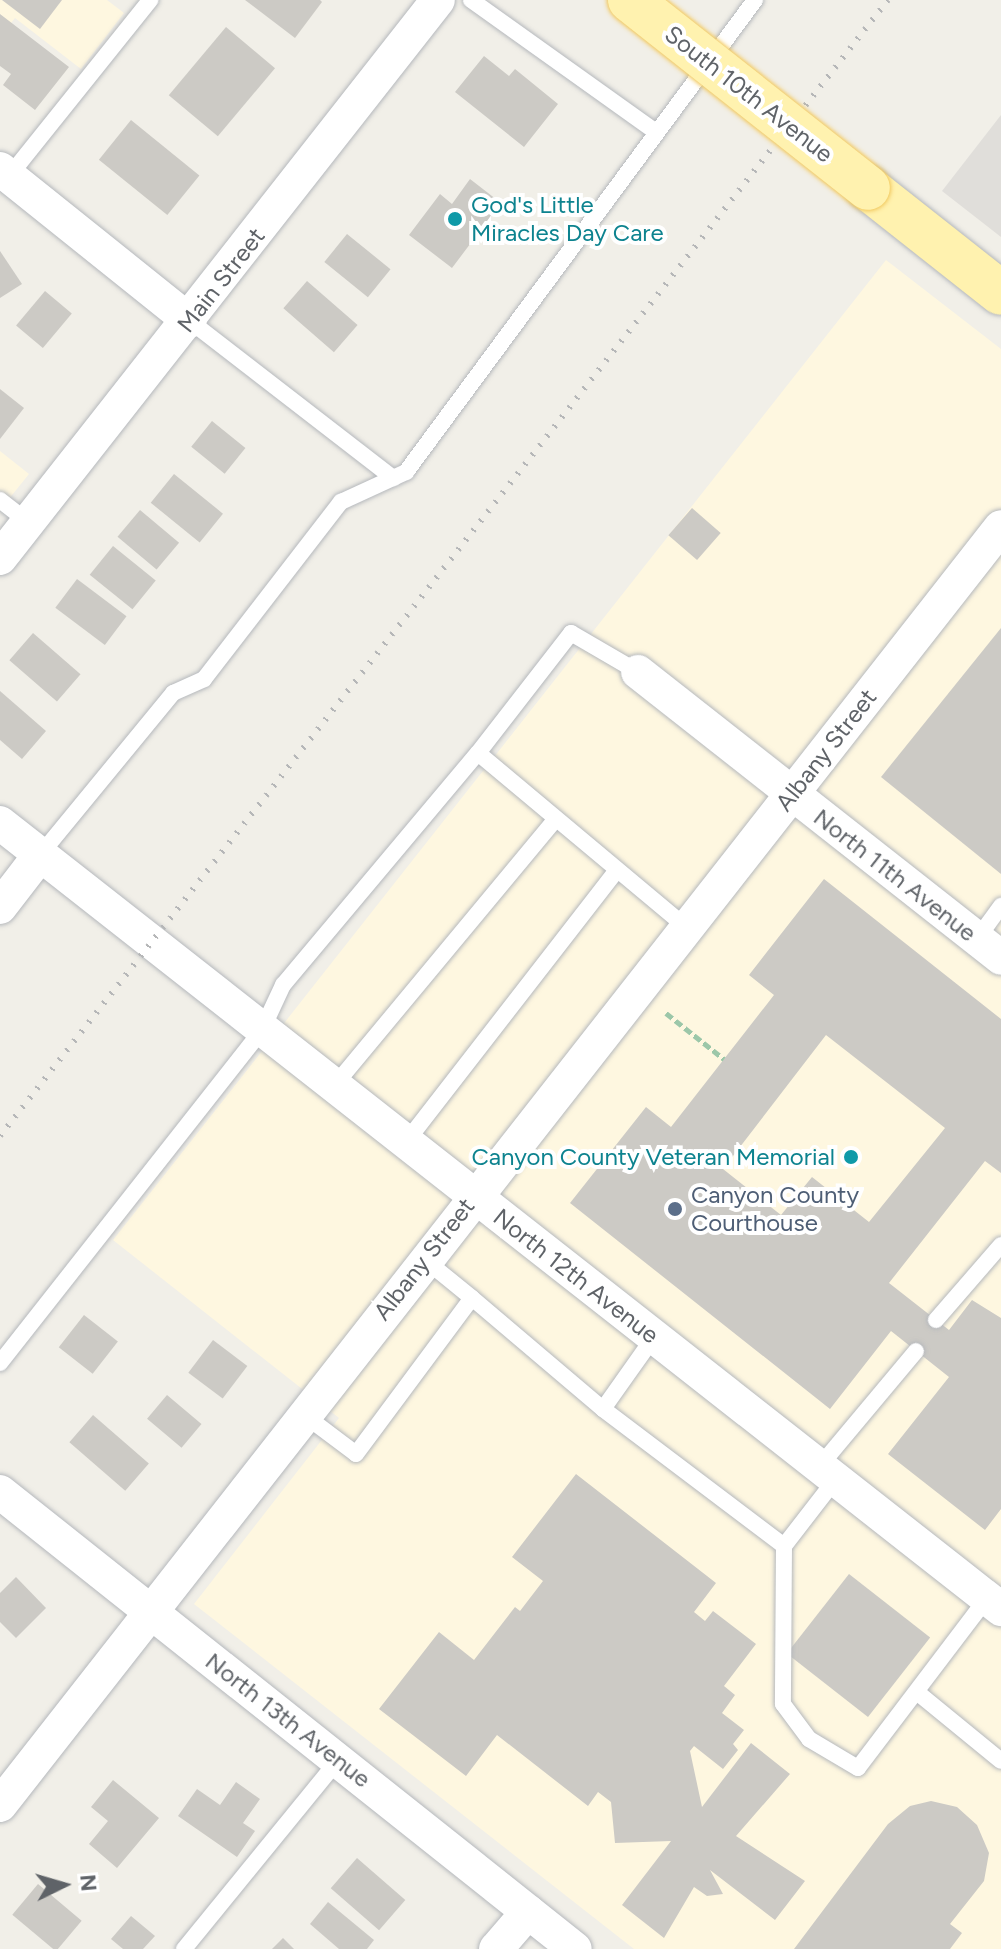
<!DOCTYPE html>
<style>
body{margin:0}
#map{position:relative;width:1001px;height:1949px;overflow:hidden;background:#f1efe8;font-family:Figtree,sans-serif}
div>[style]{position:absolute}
.commercial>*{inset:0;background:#fef7e0}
.industrial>*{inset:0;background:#e0deda}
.building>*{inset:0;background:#cccac5;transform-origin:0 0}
.path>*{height:5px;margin-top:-2.5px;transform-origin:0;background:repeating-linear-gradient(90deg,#9cc7a9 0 8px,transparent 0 12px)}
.roads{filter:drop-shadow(0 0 2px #b5b8bc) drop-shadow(0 0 2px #b5b8bc)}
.lane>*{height:16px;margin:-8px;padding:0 8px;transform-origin:8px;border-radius:8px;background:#fff}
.street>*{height:34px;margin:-17px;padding:0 17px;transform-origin:17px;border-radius:17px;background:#fff}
.primary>*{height:44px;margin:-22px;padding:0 22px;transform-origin:22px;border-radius:22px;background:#fff2af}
.rail>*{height:6px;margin-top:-3px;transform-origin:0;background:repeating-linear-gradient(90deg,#b6b7b8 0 2px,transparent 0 12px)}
.bridges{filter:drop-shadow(0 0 2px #f2c960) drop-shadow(0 0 2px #f2c960)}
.primary-bridge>*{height:44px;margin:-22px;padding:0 22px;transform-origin:22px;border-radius:22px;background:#fff2af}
.dots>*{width:22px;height:22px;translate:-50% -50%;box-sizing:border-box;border:4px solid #fff;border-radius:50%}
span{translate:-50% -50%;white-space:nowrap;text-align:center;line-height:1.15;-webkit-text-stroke:8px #fff;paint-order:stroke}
.street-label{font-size:24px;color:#5f6368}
.culture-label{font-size:24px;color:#0d838f}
.left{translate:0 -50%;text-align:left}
.right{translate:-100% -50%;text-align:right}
.service-label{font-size:24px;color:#4e5e75}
.north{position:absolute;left:24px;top:1845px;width:80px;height:80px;-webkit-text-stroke:6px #fff;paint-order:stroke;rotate:85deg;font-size:22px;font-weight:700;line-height:32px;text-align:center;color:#5f6368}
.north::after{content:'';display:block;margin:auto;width:28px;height:36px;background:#5f6368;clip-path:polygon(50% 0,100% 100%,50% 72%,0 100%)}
</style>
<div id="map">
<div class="commercial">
<i style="clip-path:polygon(0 0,107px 0,124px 13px,81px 69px,15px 18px,0 37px)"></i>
<i style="clip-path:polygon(886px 260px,1001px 349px,1001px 1949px,634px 1949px,194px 1604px,339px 1418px,113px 1240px)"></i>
<i style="clip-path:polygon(0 451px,29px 474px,0 510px)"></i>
</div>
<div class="industrial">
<i style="clip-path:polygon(1001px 115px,1001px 237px,942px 191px)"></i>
</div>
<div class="building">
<i style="clip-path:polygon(2px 0,62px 0,40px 29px)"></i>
<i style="clip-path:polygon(245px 0,320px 0,322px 2px,295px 38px)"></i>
<i style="clip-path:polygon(0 14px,69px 67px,35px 110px,3px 85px,11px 74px,0 66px)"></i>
<i style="left:226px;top:27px;width:64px;height:89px;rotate:40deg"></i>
<i style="clip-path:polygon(484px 56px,509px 76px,515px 69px,558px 104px,524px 147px,455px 92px)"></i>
<i style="left:131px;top:120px;width:88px;height:51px;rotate:39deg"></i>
<i style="clip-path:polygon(470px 179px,501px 203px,452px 268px,409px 235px,440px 194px,452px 204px)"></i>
<i style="left:347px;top:234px;width:56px;height:36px;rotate:39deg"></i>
<i style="clip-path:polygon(0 251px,22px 284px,0 298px)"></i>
<i style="left:307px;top:281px;width:67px;height:36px;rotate:41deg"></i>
<i style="left:45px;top:291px;width:35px;height:45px;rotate:40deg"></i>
<i style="clip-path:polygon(0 389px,24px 408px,0 439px)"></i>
<i style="left:212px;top:421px;width:43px;height:33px;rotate:39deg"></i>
<i style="left:174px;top:474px;width:63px;height:37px;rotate:39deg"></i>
<i style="left:692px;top:508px;width:38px;height:36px;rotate:41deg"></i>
<i style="left:140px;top:510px;width:51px;height:35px;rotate:40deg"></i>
<i style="left:113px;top:546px;width:55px;height:37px;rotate:39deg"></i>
<i style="left:77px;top:579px;width:62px;height:36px;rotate:37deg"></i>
<i style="clip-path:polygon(1001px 628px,1001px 874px,881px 777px)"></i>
<i style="left:33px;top:633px;width:63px;height:36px;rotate:41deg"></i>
<i style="clip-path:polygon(0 691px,46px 731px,22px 759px,0 740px)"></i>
<i style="clip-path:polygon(evenodd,824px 879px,1001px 1019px,1001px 1173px,985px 1161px,889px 1283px,949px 1330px,972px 1300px,1001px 1318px,1001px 1509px,985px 1530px,888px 1454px,949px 1377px,891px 1331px,830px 1409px,570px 1203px,646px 1107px,671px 1127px,774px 995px,749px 975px,824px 879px,826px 1035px,945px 1128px,869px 1222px,812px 1177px,781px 1215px,723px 1169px,826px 1035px)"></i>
<i style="left:84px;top:1315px;width:43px;height:41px;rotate:38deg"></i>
<i style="left:213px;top:1340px;width:43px;height:41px;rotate:37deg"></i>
<i style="left:167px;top:1395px;width:45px;height:31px;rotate:40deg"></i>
<i style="left:93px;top:1415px;width:74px;height:36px;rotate:41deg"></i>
<i style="clip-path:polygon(576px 1474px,716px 1583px,694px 1612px,705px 1621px,713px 1611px,756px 1644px,724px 1686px,735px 1695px,722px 1713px,744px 1730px,733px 1744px,738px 1750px,723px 1769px,694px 1746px,690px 1751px,702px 1807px,751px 1743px,790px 1774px,736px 1836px,805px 1881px,775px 1920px,710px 1870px,723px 1894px,707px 1896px,694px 1887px,664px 1938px,622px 1905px,671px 1841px,615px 1843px,611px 1802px,598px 1792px,588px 1806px,497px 1735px,466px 1776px,379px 1709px,439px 1632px,474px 1660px,515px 1607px,520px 1611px,543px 1581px,512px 1557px)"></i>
<i style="left:849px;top:1574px;width:103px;height:101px;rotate:38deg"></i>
<i style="clip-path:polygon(16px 1577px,46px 1608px,16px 1638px,0 1622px,0 1593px)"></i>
<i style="clip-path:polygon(113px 1780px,159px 1818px,117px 1868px,89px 1844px,108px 1821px,91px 1807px)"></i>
<i style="clip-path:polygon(236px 1782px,260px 1799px,243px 1823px,255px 1831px,237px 1857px,178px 1816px,197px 1789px,220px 1805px)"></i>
<i style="clip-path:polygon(931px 1801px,957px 1807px,977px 1825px,989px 1853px,984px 1881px,950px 1924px,962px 1933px,950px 1949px,794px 1949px,888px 1824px,910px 1806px)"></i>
<i style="left:357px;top:1858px;width:64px;height:40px;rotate:41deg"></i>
<i style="left:38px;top:1884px;width:57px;height:40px;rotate:40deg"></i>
<i style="clip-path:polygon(328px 1902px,374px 1940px,367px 1949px,339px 1949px,310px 1924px)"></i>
<i style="clip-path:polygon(131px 1916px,155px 1936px,143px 1949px,123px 1949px,111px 1939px)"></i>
<i style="clip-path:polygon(283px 1938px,294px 1949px,272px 1949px)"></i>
</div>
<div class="path">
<i style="left:666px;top:1013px;width:74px;rotate:38.4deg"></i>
</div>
<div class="roads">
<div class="lane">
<i style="left:471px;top:0;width:227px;rotate:35.5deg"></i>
<i style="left:6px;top:180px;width:231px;rotate:-51.3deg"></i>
<i style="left:190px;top:321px;width:257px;rotate:37.7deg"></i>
<i style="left:0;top:500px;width:36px;rotate:38deg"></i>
<i style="left:478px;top:753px;width:152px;rotate:-52.2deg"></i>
<i style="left:571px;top:633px;width:78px;rotate:30.2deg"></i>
<i style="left:40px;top:855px;width:210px;rotate:-50.6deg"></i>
<i style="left:173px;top:693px;width:34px;rotate:-24deg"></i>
<i style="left:204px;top:679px;width:224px;rotate:-52.3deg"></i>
<i style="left:341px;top:502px;width:72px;rotate:-24.8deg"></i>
<i style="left:406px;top:472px;width:587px;rotate:-53.52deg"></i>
<i style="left:977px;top:939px;width:41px;rotate:-54deg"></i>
<i style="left:334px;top:1086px;width:347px;rotate:-50.3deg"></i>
<i style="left:406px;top:1142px;width:343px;rotate:-52.2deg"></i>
<i style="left:472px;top:1298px;width:172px;rotate:40.3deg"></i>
<i style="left:603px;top:1409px;width:88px;rotate:-54.7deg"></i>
<i style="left:936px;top:1320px;width:99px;rotate:-49.1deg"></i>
<i style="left:0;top:1363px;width:424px;rotate:-51.8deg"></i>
<i style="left:262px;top:1030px;width:50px;rotate:-65deg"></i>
<i style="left:283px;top:985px;width:303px;rotate:-50deg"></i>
<i style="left:478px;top:753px;width:271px;rotate:39.9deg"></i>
<i style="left:603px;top:1409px;width:227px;rotate:37.1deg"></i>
<i style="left:784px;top:1546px;width:83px;rotate:-52.3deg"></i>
<i style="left:303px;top:1414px;width:66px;rotate:37deg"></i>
<i style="left:356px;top:1454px;width:194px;rotate:-53.4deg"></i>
<i style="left:472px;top:1298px;width:62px;rotate:-140.9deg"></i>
<i style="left:819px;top:1467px;width:151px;rotate:-50.1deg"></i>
<i style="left:784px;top:1546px;width:158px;rotate:90.4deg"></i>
<i style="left:783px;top:1704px;width:44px;rotate:53.4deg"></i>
<i style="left:809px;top:1739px;width:57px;rotate:30.6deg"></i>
<i style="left:858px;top:1768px;width:213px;rotate:-52.8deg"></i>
<i style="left:918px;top:1693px;width:107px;rotate:39.3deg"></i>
<i style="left:184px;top:1949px;width:244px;rotate:-50.8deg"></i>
</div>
<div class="street">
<i style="left:0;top:169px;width:243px;rotate:38.7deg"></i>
<i style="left:0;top:558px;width:709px;rotate:-51.87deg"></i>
<i style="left:638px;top:672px;width:462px;rotate:38.2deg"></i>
<i style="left:0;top:823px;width:1273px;rotate:38.14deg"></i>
<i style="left:0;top:907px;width:66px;rotate:-52.4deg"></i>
<i style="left:0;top:1492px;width:734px;rotate:38.48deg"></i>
<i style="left:0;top:1805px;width:1623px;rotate:-51.93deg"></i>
<i style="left:496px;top:1949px;width:49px;rotate:-49.1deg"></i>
</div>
<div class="primary">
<i style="left:868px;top:188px;width:169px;rotate:38.3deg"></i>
</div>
</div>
<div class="rail">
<i style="left:0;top:1136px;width:1442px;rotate:-51.99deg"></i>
</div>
<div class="bridges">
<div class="primary-bridge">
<i style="left:630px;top:0;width:303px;rotate:38.3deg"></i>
</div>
</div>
<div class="dots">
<i style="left:455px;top:219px;background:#0f9aa8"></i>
<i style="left:851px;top:1157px;background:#0f9aa8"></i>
<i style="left:675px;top:1209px;background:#5c6f8a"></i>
</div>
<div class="street-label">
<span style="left:749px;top:94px;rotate:38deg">South 10th Avenue</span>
<span style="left:221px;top:280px;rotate:-52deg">Main Street</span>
<span style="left:826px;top:750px;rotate:-52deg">Albany Street</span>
<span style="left:895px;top:875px;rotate:38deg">North 11th Avenue</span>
<span style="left:424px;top:1259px;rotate:-52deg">Albany Street</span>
<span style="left:576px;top:1276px;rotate:38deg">North 12th Avenue</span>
<span style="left:288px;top:1720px;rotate:38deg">North 13th Avenue</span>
</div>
<div class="culture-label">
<span class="left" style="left:471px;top:219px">God's Little<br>Miracles Day Care</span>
<span class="right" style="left:835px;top:1157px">Canyon County Veteran Memorial</span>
</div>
<div class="service-label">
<span class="left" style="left:691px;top:1209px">Canyon County<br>Courthouse</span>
</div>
<div class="north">N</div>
</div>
